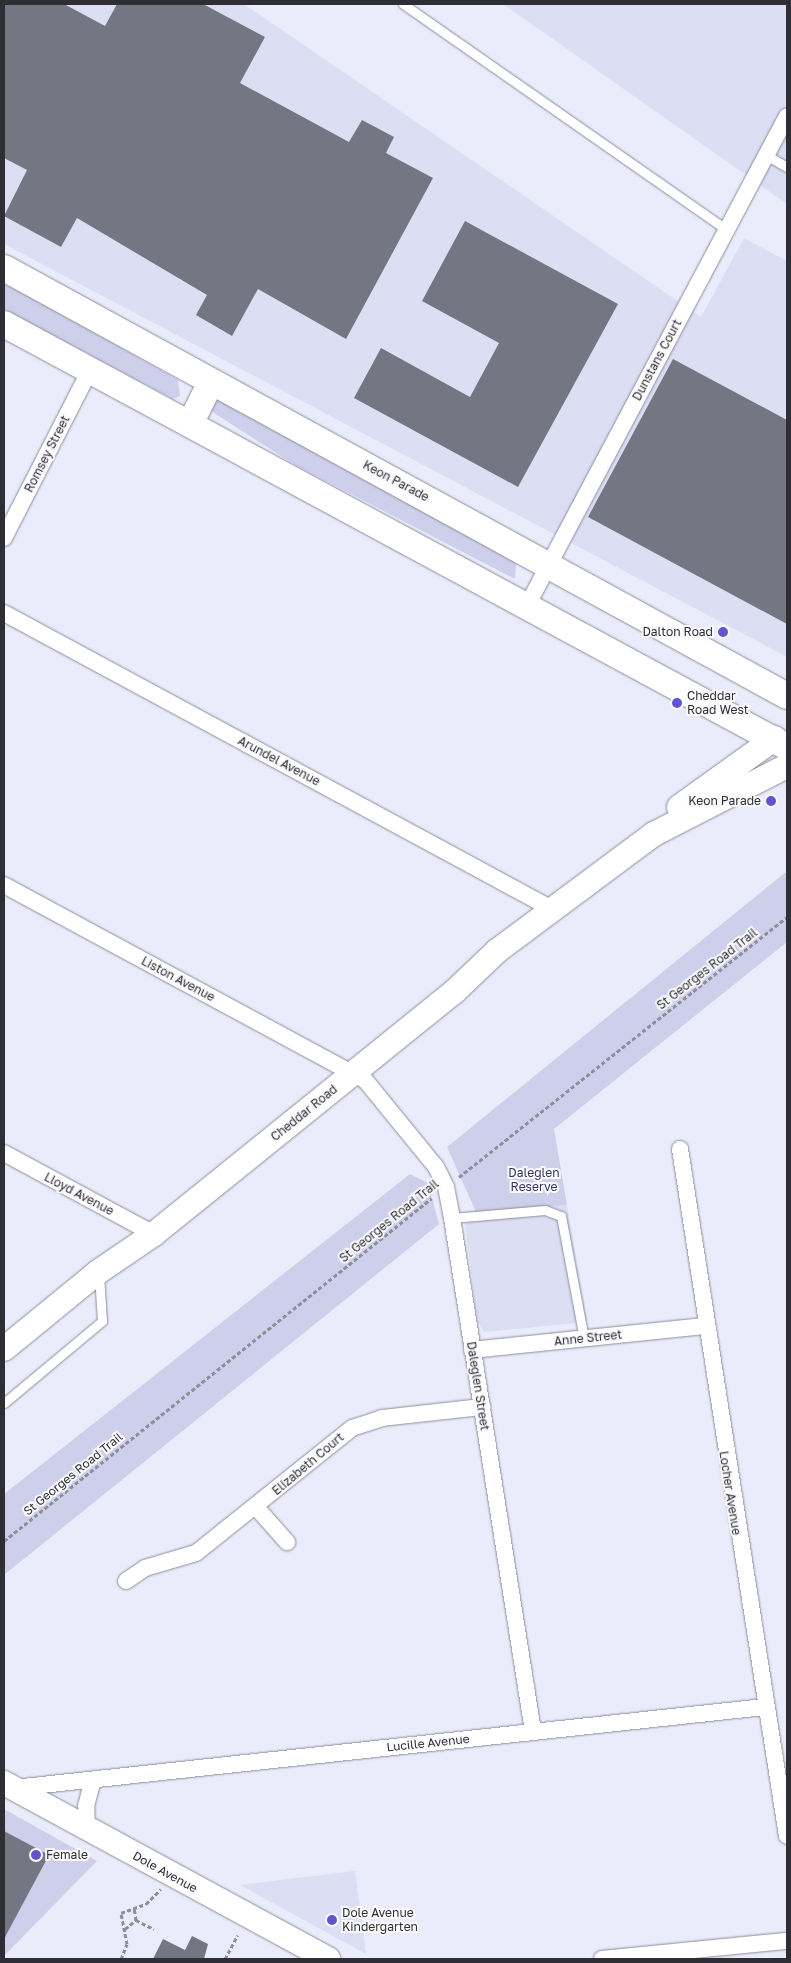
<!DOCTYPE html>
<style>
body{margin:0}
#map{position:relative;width:791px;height:1963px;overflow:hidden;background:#ebecfb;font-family:"Golos Text",sans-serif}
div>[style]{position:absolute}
.built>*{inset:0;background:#dcdef4}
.green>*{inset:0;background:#cecfeb}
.building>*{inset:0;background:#757683}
.path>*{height:3px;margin-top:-1.5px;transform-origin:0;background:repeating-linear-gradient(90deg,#8f8f9a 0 4px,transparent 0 6.5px)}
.roads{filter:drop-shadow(0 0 1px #8c8d9b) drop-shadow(0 0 1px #8c8d9b)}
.lane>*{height:9px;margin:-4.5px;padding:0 4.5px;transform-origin:4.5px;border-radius:4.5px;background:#fff}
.street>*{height:16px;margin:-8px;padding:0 8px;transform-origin:8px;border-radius:8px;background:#fff}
.secondary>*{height:24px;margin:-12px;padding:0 12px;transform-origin:12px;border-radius:12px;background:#fff}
.primary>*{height:26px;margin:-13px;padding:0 13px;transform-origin:13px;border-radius:13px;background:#fff}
.dots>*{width:14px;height:14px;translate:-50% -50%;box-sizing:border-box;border:2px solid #fafafd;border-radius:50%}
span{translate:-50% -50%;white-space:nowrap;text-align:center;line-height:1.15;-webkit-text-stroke:4px #fafafd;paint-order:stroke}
.street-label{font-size:12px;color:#2e2e34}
.poi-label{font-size:12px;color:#2e2e34}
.right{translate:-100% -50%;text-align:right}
.left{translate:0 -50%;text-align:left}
.park-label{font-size:12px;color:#34335e}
.frame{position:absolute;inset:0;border:5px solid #2e2e34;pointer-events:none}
</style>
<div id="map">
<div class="built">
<i style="clip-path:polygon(4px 4px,244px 4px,701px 317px,744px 238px,787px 261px,787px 657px,4px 244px)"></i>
<i style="clip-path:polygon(503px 4px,787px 4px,787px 204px)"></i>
<i style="clip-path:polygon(567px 1205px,587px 1322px,484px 1332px,476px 1319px,464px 1212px)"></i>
<i style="clip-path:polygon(355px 1871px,366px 1954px,240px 1885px)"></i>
</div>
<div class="green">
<i style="clip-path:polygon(4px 282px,178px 380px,180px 396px,173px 399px,4px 309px)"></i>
<i style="clip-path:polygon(214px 397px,434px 510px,460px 532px,516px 563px,515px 579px,295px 465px,211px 411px)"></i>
<i style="clip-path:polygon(787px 871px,787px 942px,554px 1129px,567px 1205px,476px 1212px,447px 1147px)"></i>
<i style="clip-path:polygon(410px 1174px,428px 1183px,439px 1224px,4px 1575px,4px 1494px)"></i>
<i style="clip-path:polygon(4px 1809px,97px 1861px,4px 1956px)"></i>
</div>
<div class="building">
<i style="clip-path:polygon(4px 4px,64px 4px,105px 26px,117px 4px,203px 4px,265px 37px,240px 83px,349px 142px,362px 120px,394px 137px,386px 153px,433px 178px,346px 339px,258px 289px,232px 336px,196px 315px,207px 295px,77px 218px,61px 247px,4px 216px,27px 170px,4px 158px)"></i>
<i style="clip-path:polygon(465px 221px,618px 304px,518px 487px,354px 398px,381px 348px,470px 397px,499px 343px,422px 301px)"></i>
<i style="clip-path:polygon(673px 359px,787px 420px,787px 624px,588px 517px)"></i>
<i style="clip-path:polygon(4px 1831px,49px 1855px,4px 1939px)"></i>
<i style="clip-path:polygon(192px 1936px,208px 1944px,204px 1959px,153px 1959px,163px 1939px,185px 1950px)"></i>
</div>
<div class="path">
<i style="left:459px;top:1177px;width:419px;rotate:-38.4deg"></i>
<i style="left:4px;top:1541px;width:548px;rotate:-38.71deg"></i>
<i style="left:136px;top:1920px;width:20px;rotate:27deg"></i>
<i style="left:125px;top:1929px;width:14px;rotate:-39deg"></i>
<i style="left:136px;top:1920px;width:13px;rotate:-99deg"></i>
<i style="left:121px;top:1959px;width:16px;rotate:-68deg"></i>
<i style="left:127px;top:1944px;width:32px;rotate:-101deg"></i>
<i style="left:121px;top:1913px;width:27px;rotate:-20deg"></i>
<i style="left:146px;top:1904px;width:21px;rotate:-45deg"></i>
<i style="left:225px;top:1959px;width:27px;rotate:-62deg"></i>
</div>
<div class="roads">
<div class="lane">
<i style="left:403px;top:4px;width:394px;rotate:34.9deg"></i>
<i style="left:766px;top:155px;width:24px;rotate:30deg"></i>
<i style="left:452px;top:1218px;width:93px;rotate:-4.9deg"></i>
<i style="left:545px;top:1210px;width:17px;rotate:21deg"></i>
<i style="left:561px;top:1216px;width:125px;rotate:79.4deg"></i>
<i style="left:4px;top:1403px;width:128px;rotate:-39.9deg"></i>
<i style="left:102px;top:1321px;width:46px;rotate:-93.7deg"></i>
</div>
<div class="street">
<i style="left:4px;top:538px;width:189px;rotate:-62.9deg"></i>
<i style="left:528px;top:604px;width:552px;rotate:-62.04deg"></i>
<i style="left:4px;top:613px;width:625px;rotate:28.37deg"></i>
<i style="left:4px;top:885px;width:410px;rotate:28.4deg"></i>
<i style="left:365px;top:1080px;width:112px;rotate:50.8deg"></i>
<i style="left:436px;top:1167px;width:22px;rotate:63deg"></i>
<i style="left:446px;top:1187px;width:32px;rotate:79deg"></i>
<i style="left:452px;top:1218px;width:519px;rotate:81.03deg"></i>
<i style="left:680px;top:1149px;width:695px;rotate:81.15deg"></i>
<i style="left:4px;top:1153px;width:170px;rotate:28.4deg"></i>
<i style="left:472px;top:1350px;width:233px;rotate:-5.9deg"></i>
<i style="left:256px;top:1507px;width:47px;rotate:48.5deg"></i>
<i style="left:126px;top:1581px;width:23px;rotate:-34deg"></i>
<i style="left:145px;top:1568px;width:53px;rotate:-16.4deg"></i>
<i style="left:196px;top:1553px;width:200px;rotate:-38.7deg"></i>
<i style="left:352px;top:1428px;width:32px;rotate:-18deg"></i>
<i style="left:382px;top:1418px;width:101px;rotate:-6.3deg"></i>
<i style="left:14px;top:1788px;width:754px;rotate:-6.16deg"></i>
<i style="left:87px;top:1829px;width:23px;rotate:-92deg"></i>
<i style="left:86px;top:1806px;width:27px;rotate:-75deg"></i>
<i style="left:602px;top:1959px;width:186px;rotate:-5.6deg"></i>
</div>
<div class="secondary">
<i style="left:679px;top:807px;width:118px;rotate:-35.7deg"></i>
<i style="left:4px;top:1349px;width:122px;rotate:-39.3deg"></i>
<i style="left:98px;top:1272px;width:68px;rotate:-34.2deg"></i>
<i style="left:154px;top:1234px;width:385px;rotate:-38.9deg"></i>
<i style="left:454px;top:992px;width:59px;rotate:-43.6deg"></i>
<i style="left:497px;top:951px;width:196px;rotate:-36.7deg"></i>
<i style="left:654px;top:834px;width:149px;rotate:-27.1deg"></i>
<i style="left:4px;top:1783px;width:369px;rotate:28.5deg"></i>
</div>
<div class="primary">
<i style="left:4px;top:268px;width:892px;rotate:28.66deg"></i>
<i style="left:4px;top:324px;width:890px;rotate:28.38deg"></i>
<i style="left:190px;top:424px;width:47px;rotate:-63.4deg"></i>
</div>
</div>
<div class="dots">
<i style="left:723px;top:632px;background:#6155ce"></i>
<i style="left:677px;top:703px;background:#6155ce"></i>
<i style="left:771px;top:801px;background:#6155ce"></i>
<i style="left:36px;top:1855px;background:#6155ce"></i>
<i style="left:332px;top:1920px;background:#6155ce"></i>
</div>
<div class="street-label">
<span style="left:657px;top:360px;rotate:-62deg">Dunstans Court</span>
<span style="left:47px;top:454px;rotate:-63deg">Romsey Street</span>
<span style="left:396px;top:481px;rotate:28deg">Keon Parade</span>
<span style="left:279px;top:761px;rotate:28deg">Arundel Avenue</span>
<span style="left:707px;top:969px;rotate:-38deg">St Georges Road Trail</span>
<span style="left:178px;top:979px;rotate:28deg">Liston Avenue</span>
<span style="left:304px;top:1113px;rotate:-39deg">Cheddar Road</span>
<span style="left:79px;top:1194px;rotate:28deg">Lloyd Avenue</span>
<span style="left:389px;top:1221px;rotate:-39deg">St Georges Road Trail</span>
<span style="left:588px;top:1338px;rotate:-6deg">Anne Street</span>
<span style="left:478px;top:1386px;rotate:81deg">Daleglen Street</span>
<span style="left:308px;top:1464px;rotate:-40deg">Elizabeth Court</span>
<span style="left:73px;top:1474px;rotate:-39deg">St Georges Road Trail</span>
<span style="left:730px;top:1493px;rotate:81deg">Locher Avenue</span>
<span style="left:428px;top:1743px;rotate:-6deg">Lucille Avenue</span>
<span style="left:165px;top:1872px;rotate:29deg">Dole Avenue</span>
</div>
<div class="poi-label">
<span class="right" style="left:713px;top:632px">Dalton Road</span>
<span class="left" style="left:687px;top:703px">Cheddar<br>Road West</span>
<span class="right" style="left:761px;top:801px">Keon Parade</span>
<span class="left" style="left:46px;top:1855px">Female</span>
<span class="left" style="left:342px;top:1920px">Dole Avenue<br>Kindergarten</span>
</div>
<div class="park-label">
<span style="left:534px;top:1180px">Daleglen<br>Reserve</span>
</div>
<div class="frame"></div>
</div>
